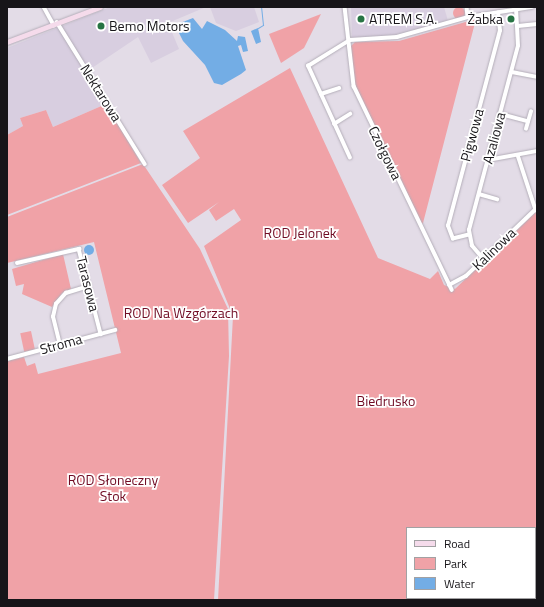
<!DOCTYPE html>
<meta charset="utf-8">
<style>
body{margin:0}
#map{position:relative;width:544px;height:607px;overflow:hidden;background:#e3dce7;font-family:"Titillium Web",sans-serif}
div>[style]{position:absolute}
.built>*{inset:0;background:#d8cee0}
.green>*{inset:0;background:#f0a2a7;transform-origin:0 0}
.round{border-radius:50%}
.water>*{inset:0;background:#73ade5}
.stream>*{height:1px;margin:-0.5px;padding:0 0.5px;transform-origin:0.5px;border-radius:0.5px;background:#73ade5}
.roads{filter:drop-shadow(0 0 1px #b4aeb9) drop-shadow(0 0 1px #b4aeb9)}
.street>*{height:3.5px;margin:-1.75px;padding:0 1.75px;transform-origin:1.75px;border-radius:1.75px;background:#fff}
.secondary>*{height:4.5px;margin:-2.25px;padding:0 2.25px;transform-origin:2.25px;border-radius:2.25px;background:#f5dbeb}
.dots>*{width:11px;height:11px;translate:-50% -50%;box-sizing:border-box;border:2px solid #fff;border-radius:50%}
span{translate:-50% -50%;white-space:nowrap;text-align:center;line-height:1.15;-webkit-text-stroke:3.5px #fff;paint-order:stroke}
.poi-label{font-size:14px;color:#171519}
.left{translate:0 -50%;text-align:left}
.right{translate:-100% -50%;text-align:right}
.street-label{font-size:14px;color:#171519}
.park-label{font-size:14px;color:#700b23}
.frame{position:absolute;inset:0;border:8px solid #171519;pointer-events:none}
.legend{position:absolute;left:406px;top:527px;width:130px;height:72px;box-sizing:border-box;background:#fff;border:1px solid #a2a1a3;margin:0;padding:5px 7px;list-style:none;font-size:12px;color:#171519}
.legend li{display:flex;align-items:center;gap:8px;height:20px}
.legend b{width:20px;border:1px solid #a2a1a3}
</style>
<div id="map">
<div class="built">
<i style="clip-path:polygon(110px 7px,206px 7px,168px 23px,179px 49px,151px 63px,138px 37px,86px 72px,106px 104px,53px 127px,46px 110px,20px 118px,23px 126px,7px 135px,7px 48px)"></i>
<i style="clip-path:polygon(210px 7px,254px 7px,259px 22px,236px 31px,216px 23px)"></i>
<i style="clip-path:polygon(351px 7px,444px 7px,448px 21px,400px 35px,352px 39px)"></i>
</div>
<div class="green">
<i class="round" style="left:453px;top:7px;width:12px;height:12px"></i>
<i style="clip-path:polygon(321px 14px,304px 48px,281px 63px,269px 34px)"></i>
<i style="clip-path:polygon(476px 19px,423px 223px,420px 224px,355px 86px,350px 47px,355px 42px,399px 41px)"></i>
<i style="clip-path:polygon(evenodd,290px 68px,378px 258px,430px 279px,438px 271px,444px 285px,455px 289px,537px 211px,537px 600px,218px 600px,233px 316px,204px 246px,241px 220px,234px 209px,216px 221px,209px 210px,219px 202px,188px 223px,162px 185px,200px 158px,183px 131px,290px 68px,407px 528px,535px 528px,535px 598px,407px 598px,407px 528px)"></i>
<i style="clip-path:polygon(106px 104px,141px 163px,7px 215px,7px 135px,23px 126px,20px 118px,46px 110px,53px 127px)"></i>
<i style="clip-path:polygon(143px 164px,200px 249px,228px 309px,229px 356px,214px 600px,7px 600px,7px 361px,24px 357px,27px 366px,35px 363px,38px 374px,121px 353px,94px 242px,7px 263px,7px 217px)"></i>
<i style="clip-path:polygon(63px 254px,71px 289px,62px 293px,52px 307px,22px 294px,24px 284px,16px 286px,12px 269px)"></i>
<i style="left:31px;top:331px;width:19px;height:11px;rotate:78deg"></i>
</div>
<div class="water">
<i style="clip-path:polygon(193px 18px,202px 29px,207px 21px,225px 30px,237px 41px,238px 36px,245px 37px,248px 51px,243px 52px,241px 45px,238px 46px,246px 70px,241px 74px,222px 85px,214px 83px,205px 65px,183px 41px,175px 25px)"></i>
<i style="clip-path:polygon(258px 28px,261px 42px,256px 44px,251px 31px)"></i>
<i class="round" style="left:84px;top:245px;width:10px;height:10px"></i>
</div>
<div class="stream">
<i style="left:258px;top:28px;width:6px;rotate:-31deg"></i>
<i style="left:263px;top:25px;width:18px;rotate:-96deg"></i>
</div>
<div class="roads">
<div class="street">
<i style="left:44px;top:7px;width:21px;rotate:61deg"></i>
<i style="left:345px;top:7px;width:80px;rotate:83.5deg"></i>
<i style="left:354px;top:86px;width:226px;rotate:64.3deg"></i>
<i style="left:467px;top:7px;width:10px;rotate:84deg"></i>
<i style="left:57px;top:22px;width:167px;rotate:58.2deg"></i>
<i style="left:518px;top:26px;width:19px;rotate:-6deg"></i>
<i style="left:350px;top:40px;width:47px;rotate:-3.7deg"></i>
<i style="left:397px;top:37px;width:74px;rotate:-15.7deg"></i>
<i style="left:468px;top:17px;width:65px;rotate:-8.9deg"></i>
<i style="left:512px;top:72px;width:25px;rotate:11deg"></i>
<i style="left:321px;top:94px;width:19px;rotate:-18deg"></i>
<i style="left:501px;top:114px;width:28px;rotate:15deg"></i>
<i style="left:334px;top:124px;width:19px;rotate:-32deg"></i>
<i style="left:526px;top:129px;width:18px;rotate:-74deg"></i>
<i style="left:518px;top:155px;width:58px;rotate:71.9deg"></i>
<i style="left:350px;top:158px;width:101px;rotate:-114.5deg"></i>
<i style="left:308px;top:66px;width:49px;rotate:-31.8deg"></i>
<i style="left:488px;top:160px;width:50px;rotate:-10.4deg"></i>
<i style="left:479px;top:194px;width:19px;rotate:16deg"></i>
<i style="left:469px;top:235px;width:16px;rotate:166deg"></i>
<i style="left:453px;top:239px;width:14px;rotate:-111deg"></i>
<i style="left:448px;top:226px;width:202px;rotate:-75.1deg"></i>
<i style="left:500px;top:31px;width:18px;rotate:-96deg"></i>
<i style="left:483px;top:259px;width:17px;rotate:-130deg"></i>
<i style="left:472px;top:246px;width:16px;rotate:-101deg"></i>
<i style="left:469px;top:230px;width:190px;rotate:-75.1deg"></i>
<i style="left:518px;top:46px;width:35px;rotate:-93deg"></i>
<i style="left:17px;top:263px;width:64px;rotate:-12.7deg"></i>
<i style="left:79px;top:249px;width:88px;rotate:75.5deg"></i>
<i style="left:449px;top:285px;width:19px;rotate:-28deg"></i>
<i style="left:466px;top:276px;width:98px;rotate:-43.8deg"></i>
<i style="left:60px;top:345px;width:29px;rotate:-104deg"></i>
<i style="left:53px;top:317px;width:13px;rotate:-77deg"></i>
<i style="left:56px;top:304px;width:15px;rotate:-48deg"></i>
<i style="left:66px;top:293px;width:24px;rotate:-17deg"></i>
<i style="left:7px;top:359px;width:112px;rotate:-15deg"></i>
</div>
<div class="secondary">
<i style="left:7px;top:42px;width:99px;rotate:-20.6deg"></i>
</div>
</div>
<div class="dots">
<i style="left:361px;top:19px;background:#277444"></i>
<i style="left:511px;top:19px;background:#277444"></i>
<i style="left:101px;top:26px;background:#277444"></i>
</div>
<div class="poi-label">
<span class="left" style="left:369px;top:19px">ATREM S.A.</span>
<span class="right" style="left:503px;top:19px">Żabka</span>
<span class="left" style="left:109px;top:26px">Bemo Motors</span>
</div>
<div class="street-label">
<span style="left:101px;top:93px;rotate:58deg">Nektarowa</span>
<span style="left:472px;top:135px;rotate:-75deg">Pigwowa</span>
<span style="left:494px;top:138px;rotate:-75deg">Azaliowa</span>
<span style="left:385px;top:153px;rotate:64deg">Czołgowa</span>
<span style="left:494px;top:249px;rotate:-44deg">Kalinowa</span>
<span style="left:88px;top:284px;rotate:76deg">Tarasowa</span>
<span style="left:61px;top:344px;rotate:-15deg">Stroma</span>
</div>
<div class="park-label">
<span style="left:300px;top:233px">ROD Jelonek</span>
<span style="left:181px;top:313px">ROD Na Wzgórzach</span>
<span style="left:386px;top:401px">Biedrusko</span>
<span style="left:113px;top:488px">ROD Słoneczny<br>Stok</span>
</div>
<div class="frame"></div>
<ul class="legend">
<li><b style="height:5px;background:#f5dbeb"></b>Road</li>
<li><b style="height:11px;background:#f0a2a7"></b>Park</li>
<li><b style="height:11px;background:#73ade5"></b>Water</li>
</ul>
</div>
